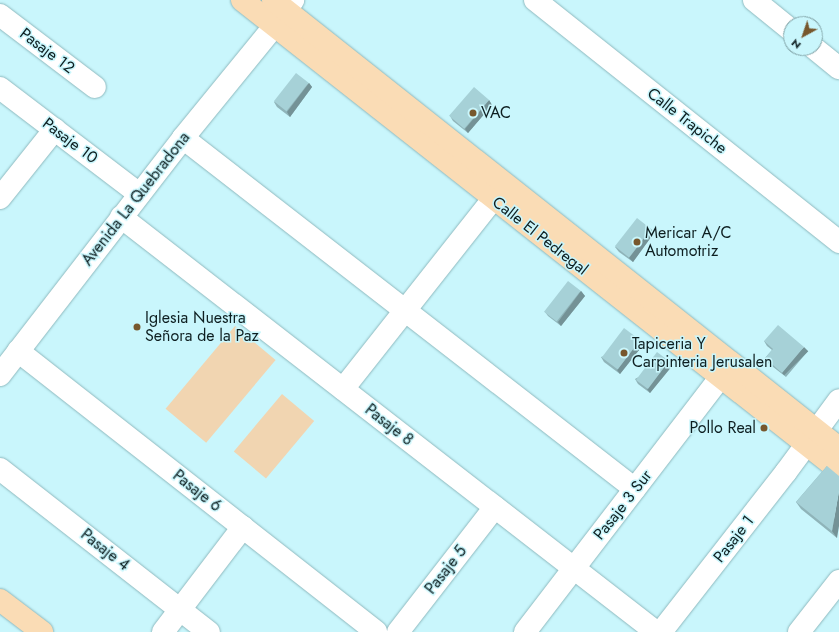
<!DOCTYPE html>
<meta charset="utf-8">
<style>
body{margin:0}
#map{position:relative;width:839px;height:632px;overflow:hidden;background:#c9f6fc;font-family:Jost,sans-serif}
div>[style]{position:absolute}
.green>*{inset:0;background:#f1d5b1;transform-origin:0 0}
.roads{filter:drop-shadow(0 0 1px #8eb9be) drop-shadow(0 0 1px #8eb9be)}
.minor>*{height:22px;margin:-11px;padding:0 11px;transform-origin:11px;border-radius:11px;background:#fff}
.major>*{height:22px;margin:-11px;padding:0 11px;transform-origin:11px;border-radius:11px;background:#fadcb5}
.wall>*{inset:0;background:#8fb4b9}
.shaded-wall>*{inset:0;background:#749296;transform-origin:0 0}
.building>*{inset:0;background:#a6d1d7;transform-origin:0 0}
.dots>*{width:11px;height:11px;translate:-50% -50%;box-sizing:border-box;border:2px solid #c9f6fc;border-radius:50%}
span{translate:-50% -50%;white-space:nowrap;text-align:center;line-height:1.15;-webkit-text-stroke:3px #c9f6fc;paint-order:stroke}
.street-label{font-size:16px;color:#0e1f21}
.poi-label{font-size:16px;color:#0e1f21}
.left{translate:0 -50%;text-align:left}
.right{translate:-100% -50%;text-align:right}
.north{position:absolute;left:783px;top:16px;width:40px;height:40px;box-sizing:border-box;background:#c9f6fc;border:1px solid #7ea0a4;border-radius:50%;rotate:220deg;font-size:11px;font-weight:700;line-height:16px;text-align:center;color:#0e1f21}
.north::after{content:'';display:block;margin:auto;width:14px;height:18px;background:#77572d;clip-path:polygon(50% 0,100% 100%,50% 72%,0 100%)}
</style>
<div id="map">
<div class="green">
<i style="left:235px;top:326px;width:53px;height:108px;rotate:40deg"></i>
<i style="left:282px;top:394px;width:42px;height:75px;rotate:40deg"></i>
</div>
<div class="roads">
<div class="minor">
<i style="left:535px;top:0;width:389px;rotate:38.5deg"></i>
<i style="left:754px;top:0;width:48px;rotate:39deg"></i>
<i style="left:0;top:15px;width:119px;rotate:37.2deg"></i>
<i style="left:814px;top:48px;width:32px;rotate:39deg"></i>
<i style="left:0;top:88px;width:175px;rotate:37.3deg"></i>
<i style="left:183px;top:138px;width:572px;rotate:37.83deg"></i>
<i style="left:0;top:198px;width:88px;rotate:-51.4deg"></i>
<i style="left:121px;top:217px;width:677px;rotate:37.8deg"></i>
<i style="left:18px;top:351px;width:455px;rotate:38.1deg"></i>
<i style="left:0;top:375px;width:299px;rotate:-52.3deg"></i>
<i style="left:183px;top:138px;width:146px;rotate:-50.8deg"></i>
<i style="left:275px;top:25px;width:31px;rotate:-54deg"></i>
<i style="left:343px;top:389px;width:242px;rotate:-51.7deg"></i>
<i style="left:0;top:469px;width:265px;rotate:38deg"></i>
<i style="left:163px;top:632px;width:132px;rotate:-52.7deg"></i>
<i style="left:398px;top:632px;width:158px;rotate:-52.2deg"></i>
<i style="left:525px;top:632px;width:320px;rotate:-52.5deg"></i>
<i style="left:661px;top:632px;width:203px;rotate:-52deg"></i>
<i style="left:786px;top:472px;width:89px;rotate:-53.6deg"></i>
<i style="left:799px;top:632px;width:65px;rotate:-51.9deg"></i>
</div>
<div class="major">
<i style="left:242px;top:0;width:760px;rotate:38.21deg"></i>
<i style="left:273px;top:0;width:722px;rotate:38.36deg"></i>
<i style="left:0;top:600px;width:53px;rotate:37.3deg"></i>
</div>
</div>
<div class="wall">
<i style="clip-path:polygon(309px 83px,312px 87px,290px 117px,277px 107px,274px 102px)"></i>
<i style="clip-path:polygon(489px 100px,492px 105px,468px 133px,453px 121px,450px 116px)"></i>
<i style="clip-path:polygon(654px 233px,633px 262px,619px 252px,615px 247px)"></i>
<i style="clip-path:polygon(581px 291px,585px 296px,561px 326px,548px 316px,545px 312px)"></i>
<i style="clip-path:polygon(764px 341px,808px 351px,786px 377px,768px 363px,765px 358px,772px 350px,767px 346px)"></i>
<i style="clip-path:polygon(643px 345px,620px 374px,604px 362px,601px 357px)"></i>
<i style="clip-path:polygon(669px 361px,672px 366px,650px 393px,638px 384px,635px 379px)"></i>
<i style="clip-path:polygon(827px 466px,837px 538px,801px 509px,796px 502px)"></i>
</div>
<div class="shaded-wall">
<i style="clip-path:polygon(309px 83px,312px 87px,290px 117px,287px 112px)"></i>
<i style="clip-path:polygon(489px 100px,492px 105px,468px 133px,465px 129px)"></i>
<i style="clip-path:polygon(651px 229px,654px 233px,633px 262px,629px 258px)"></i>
<i style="clip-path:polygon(581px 291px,585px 296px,561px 326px,558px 322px)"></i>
<i style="clip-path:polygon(640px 340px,643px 345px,620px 374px,617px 370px)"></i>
<i style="left:804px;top:347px;width:6px;height:34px;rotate:45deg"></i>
<i style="clip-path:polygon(669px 361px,672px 366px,650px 393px,647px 389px)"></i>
<i style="clip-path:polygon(839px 491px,839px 526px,837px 538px,832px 531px)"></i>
</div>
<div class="building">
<i style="left:296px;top:73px;width:16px;height:36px;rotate:38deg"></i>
<i style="left:474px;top:87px;width:20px;height:38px;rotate:41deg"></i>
<i style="left:637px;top:218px;width:18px;height:36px;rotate:38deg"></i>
<i style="left:568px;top:281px;width:16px;height:39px;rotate:38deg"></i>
<i style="clip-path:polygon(778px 325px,804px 347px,782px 373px,765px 358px,773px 349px,764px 341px)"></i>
<i style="left:624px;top:328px;width:20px;height:37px;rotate:37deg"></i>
<i style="left:657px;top:352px;width:15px;height:35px;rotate:37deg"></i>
<i style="clip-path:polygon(827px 466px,839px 476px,839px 491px,832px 531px,796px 502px)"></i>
</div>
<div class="dots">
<i style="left:473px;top:113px;background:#77572d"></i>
<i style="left:637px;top:242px;background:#77572d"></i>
<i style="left:137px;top:327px;background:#77572d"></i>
<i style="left:624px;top:353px;background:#77572d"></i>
<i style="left:764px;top:428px;background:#77572d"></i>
</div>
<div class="street-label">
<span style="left:47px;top:51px;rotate:37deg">Pasaje 12</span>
<span style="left:687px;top:121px;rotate:38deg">Calle Trapiche</span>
<span style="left:70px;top:141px;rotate:37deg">Pasaje 10</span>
<span style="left:136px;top:199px;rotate:-52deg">Avenida La Quebradona</span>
<span style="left:540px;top:236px;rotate:38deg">Calle El Pedregal</span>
<span style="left:389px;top:425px;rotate:38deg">Pasaje 8</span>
<span style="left:197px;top:491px;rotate:38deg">Pasaje 6</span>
<span style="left:623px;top:505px;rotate:-52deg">Pasaje 3 Sur</span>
<span style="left:734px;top:539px;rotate:-52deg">Pasaje 1</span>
<span style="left:105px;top:550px;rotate:38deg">Pasaje 4</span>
<span style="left:446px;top:570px;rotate:-52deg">Pasaje 5</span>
</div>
<div class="poi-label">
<span class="left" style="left:481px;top:113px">VAC</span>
<span class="left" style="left:645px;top:242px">Mericar A/C<br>Automotriz</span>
<span class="left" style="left:145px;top:327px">Iglesia Nuestra<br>Señora de la Paz</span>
<span class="left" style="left:632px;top:353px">Tapiceria Y<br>Carpinteria Jerusalen</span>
<span class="right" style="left:756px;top:428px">Pollo Real</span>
</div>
<div class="north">N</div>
</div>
